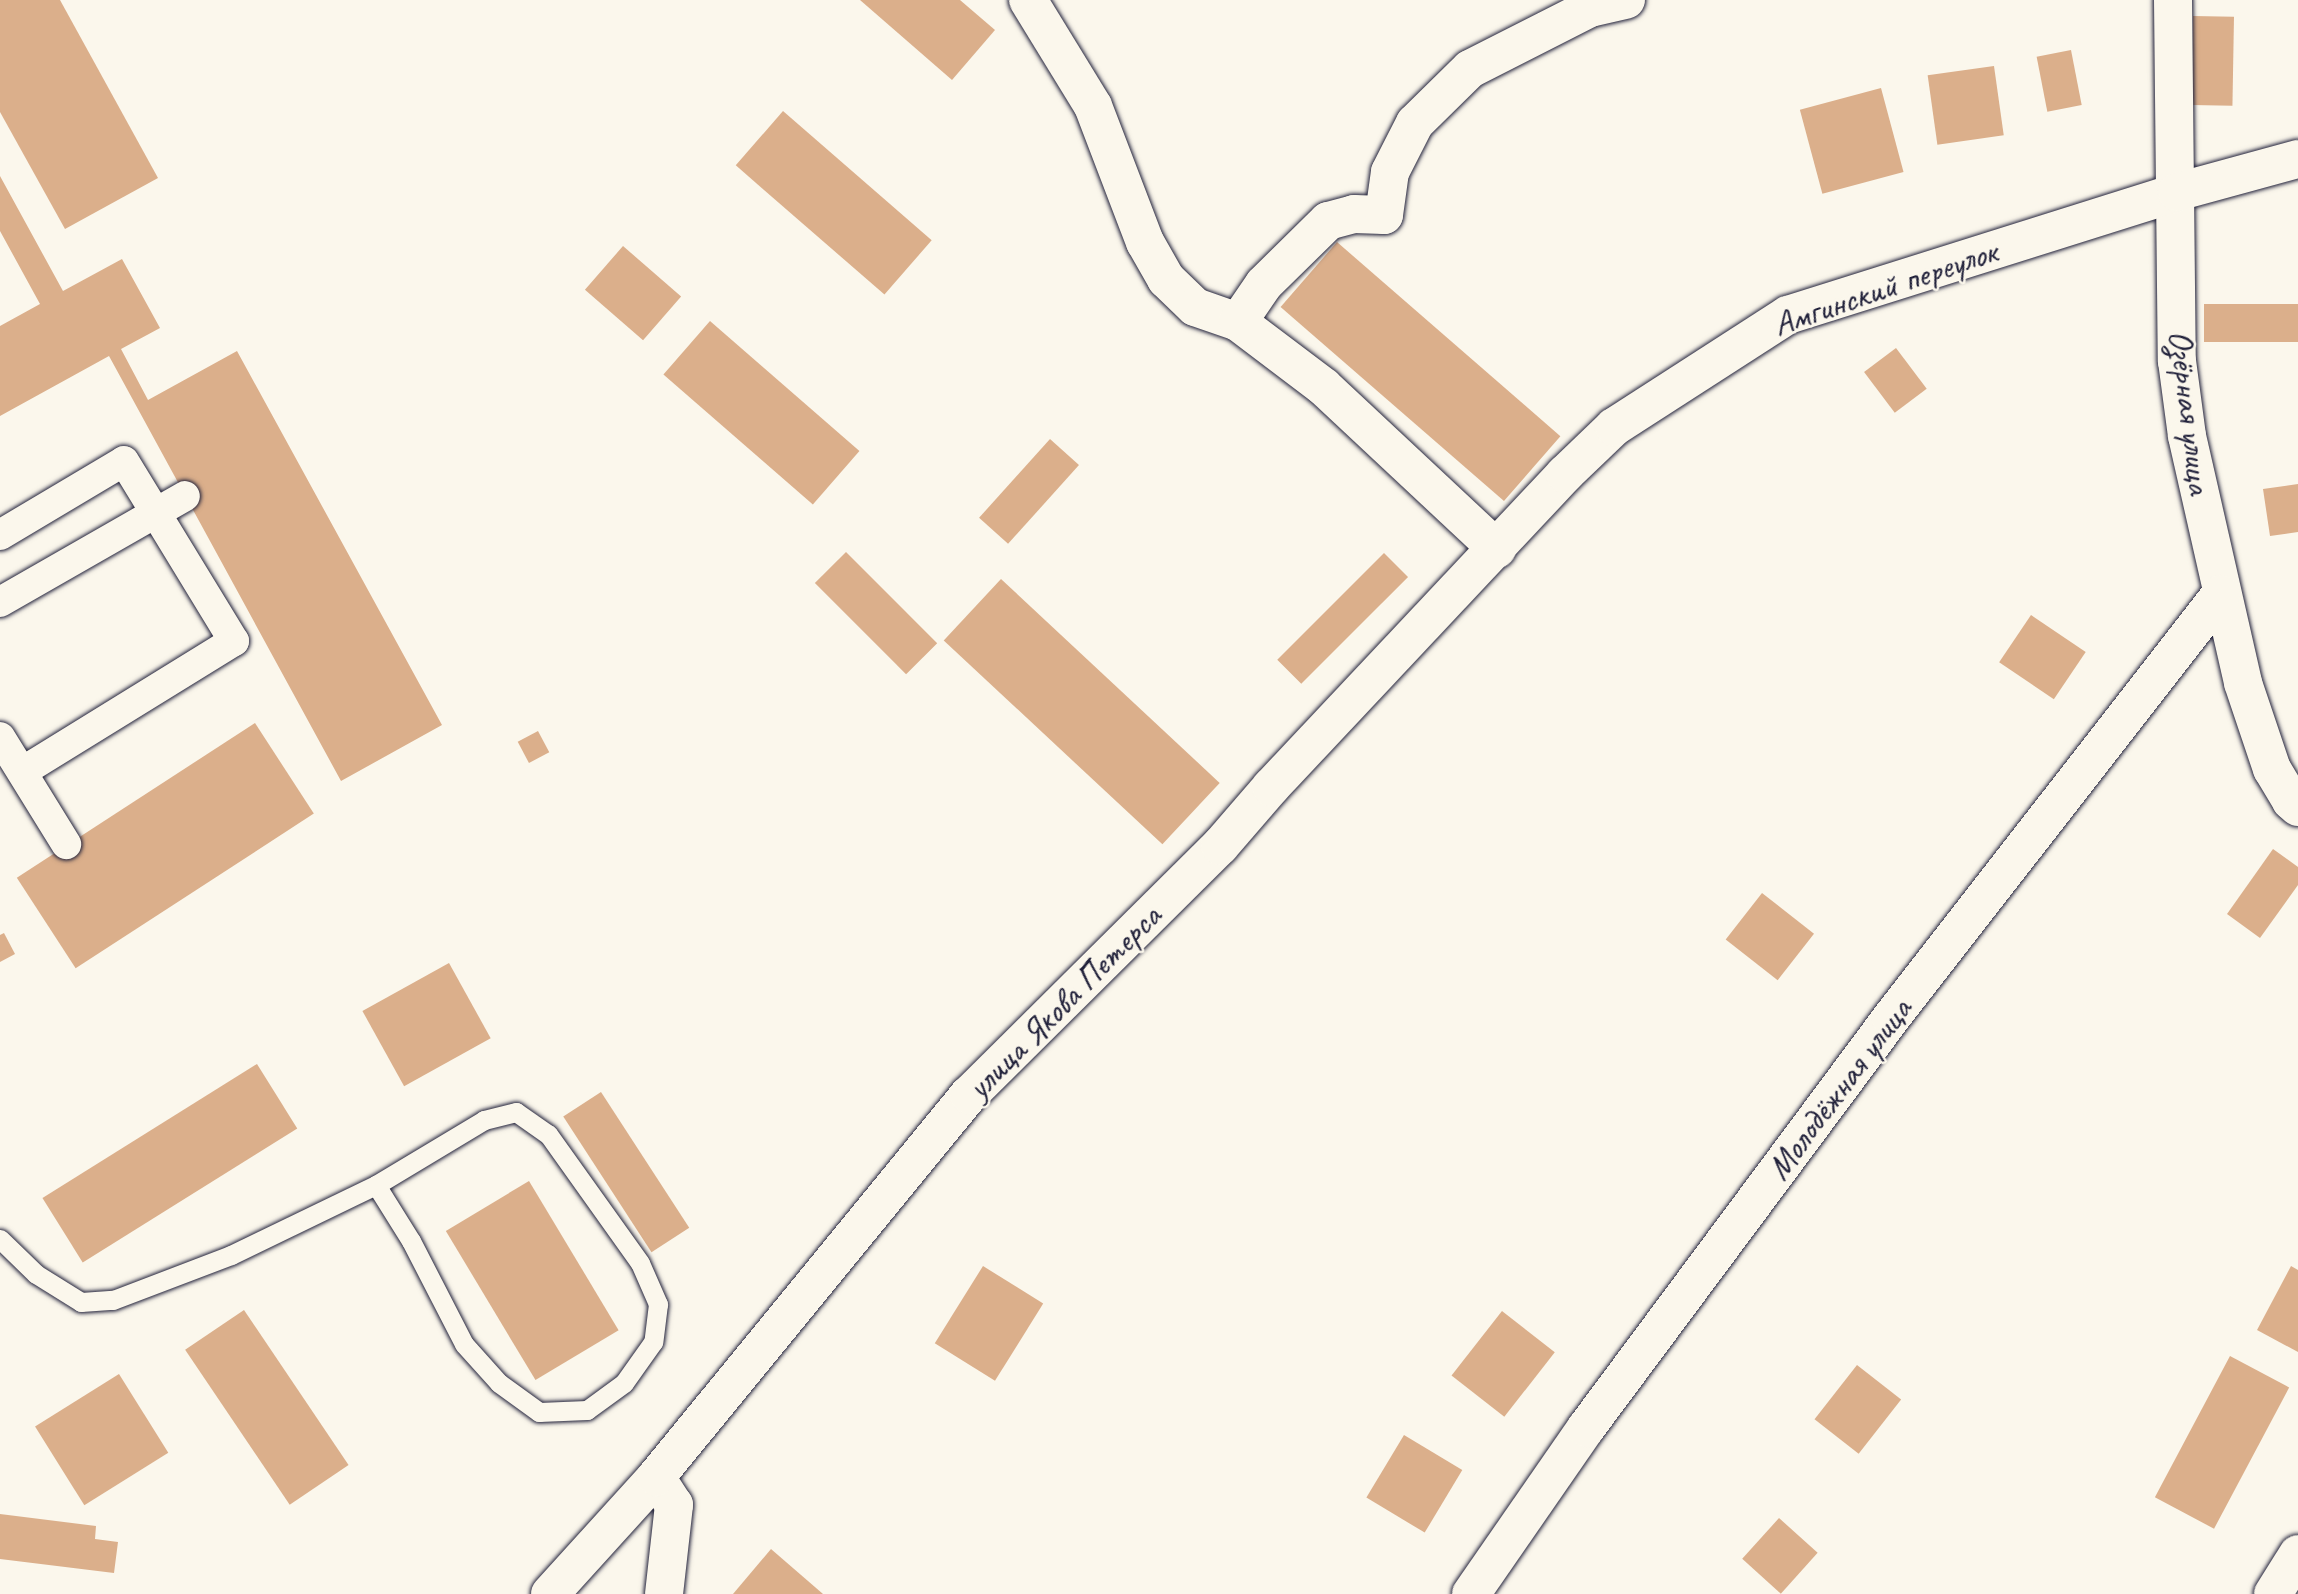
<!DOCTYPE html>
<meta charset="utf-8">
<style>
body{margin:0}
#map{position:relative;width:2298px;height:1594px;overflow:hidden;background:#fbf7ec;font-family:Caveat,sans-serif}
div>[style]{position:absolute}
.building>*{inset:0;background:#dbaf8b;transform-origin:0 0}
.roads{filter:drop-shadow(0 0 2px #22223b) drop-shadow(0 0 2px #22223b)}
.service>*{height:19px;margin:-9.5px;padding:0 9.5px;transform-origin:9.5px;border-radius:9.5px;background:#fbf7ec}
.pedestrian>*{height:30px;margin:-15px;padding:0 15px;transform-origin:15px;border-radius:15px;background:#fbf7ec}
.minor>*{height:38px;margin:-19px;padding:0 19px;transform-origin:19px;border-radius:19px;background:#fbf7ec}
span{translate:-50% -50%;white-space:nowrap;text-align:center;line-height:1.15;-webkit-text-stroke:5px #fbf7ec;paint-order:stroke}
.street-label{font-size:35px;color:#22223b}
</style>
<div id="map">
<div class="building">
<i style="clip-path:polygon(0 0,60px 0,158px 178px,65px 229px,0 112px)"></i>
<i style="clip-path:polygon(860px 0,960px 0,995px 30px,952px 80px)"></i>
<i style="left:2193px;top:16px;width:41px;height:89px;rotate:1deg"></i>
<i style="left:2071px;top:50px;width:56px;height:35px;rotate:79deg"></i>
<i style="left:1994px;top:66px;width:70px;height:67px;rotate:82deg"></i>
<i style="left:1881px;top:88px;width:87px;height:84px;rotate:75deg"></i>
<i style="left:783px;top:111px;width:197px;height:72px;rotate:41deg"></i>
<i style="clip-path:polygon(0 176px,63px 291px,122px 259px,160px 328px,121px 349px,148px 400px,237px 351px,442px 725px,341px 781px,109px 356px,0 416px,0 326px,40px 304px,0 231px)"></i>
<i style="left:1337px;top:242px;width:296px;height:86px;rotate:41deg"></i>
<i style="left:623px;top:246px;width:77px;height:58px;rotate:41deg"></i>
<i style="left:2298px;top:304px;width:38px;height:94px;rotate:90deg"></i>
<i style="left:710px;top:321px;width:198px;height:71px;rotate:41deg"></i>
<i style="left:1896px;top:348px;width:51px;height:40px;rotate:53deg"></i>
<i style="left:1050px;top:439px;width:39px;height:106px;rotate:42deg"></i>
<i style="clip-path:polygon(2298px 484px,2298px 532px,2270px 536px,2263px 489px)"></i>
<i style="left:846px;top:552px;width:129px;height:44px;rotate:45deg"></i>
<i style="left:1384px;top:553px;width:34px;height:151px;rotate:45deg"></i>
<i style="left:1001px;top:579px;width:299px;height:84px;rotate:43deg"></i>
<i style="left:2031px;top:615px;width:66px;height:57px;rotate:34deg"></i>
<i style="left:255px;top:723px;width:108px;height:284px;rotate:57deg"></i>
<i style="left:538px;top:731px;width:24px;height:23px;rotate:62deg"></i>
<i style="clip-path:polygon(2273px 849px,2298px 867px,2298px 885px,2260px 938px,2227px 914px)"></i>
<i style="left:1762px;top:893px;width:66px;height:59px;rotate:38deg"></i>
<i style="clip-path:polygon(4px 933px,15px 954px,0 962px,0 935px)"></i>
<i style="left:449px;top:963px;width:86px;height:99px;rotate:61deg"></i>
<i style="left:257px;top:1064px;width:76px;height:253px;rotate:58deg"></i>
<i style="left:601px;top:1092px;width:162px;height:45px;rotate:57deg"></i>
<i style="left:529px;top:1181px;width:174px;height:97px;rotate:59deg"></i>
<i style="left:983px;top:1266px;width:71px;height:91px;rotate:32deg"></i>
<i style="clip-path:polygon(2291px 1266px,2298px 1270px,2298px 1352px,2257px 1330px)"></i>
<i style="left:244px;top:1310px;width:187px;height:71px;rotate:56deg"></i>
<i style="left:1502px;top:1311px;width:67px;height:82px;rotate:38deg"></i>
<i style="left:2230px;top:1356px;width:67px;height:160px;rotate:28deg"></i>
<i style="left:1857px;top:1365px;width:56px;height:69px;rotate:38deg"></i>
<i style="left:119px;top:1374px;width:93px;height:99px;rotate:58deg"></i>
<i style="left:1404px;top:1435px;width:68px;height:73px;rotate:31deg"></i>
<i style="clip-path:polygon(0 1514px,96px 1526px,95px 1539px,118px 1542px,114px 1573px,0 1559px)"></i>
<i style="left:1779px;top:1518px;width:52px;height:55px;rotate:42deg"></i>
<i style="clip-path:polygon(771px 1549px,823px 1594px,733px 1594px)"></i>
</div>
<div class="roads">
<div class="service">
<i style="left:0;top:1239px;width:50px;rotate:44.2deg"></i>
<i style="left:36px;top:1274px;width:53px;rotate:31.9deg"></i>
<i style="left:81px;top:1302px;width:32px;rotate:-4deg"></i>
<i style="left:113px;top:1300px;width:126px;rotate:-20.9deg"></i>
<i style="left:231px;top:1255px;width:161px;rotate:-25.8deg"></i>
<i style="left:376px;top:1185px;width:126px;rotate:-31deg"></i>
<i style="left:484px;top:1120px;width:33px;rotate:-14deg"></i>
<i style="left:516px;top:1112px;width:39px;rotate:35deg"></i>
<i style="left:548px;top:1134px;width:158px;rotate:54.5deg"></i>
<i style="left:640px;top:1263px;width:45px;rotate:66.3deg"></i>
<i style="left:658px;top:1304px;width:38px;rotate:97deg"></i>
<i style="left:653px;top:1342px;width:50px;rotate:125.3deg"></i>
<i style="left:624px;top:1383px;width:46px;rotate:143.9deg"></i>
<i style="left:587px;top:1410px;width:48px;rotate:177.6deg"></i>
<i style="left:539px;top:1412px;width:49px;rotate:-144.1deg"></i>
<i style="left:499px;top:1383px;width:52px;rotate:-131.9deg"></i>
<i style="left:464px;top:1344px;width:116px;rotate:-117.2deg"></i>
<i style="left:411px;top:1241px;width:66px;rotate:-122deg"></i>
</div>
<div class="pedestrian">
<i style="left:0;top:535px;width:144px;rotate:-30.8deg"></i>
<i style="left:124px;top:461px;width:211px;rotate:58.6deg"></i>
<i style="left:234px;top:641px;width:249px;rotate:148.3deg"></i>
<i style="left:0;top:602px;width:213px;rotate:-29.8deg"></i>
<i style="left:0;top:737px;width:126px;rotate:58.3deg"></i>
</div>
<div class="minor">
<i style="left:1028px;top:0;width:124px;rotate:58.5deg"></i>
<i style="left:1093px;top:106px;width:146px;rotate:69.1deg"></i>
<i style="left:1145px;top:242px;width:43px;rotate:60.4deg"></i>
<i style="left:1166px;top:279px;width:40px;rotate:44deg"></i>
<i style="left:1195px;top:307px;width:46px;rotate:19.2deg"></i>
<i style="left:2173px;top:0;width:361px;rotate:89.4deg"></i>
<i style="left:2177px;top:361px;width:76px;rotate:82.4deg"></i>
<i style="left:2187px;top:436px;width:253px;rotate:77.2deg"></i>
<i style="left:2243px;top:683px;width:91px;rotate:71.4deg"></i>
<i style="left:2272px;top:769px;width:37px;rotate:59deg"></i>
<i style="left:2291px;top:801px;width:9px;rotate:41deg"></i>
<i style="left:1497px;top:549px;width:237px;rotate:-136.9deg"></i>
<i style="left:1324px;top:387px;width:108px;rotate:-142.9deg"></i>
<i style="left:1238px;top:322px;width:46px;rotate:-55.6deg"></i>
<i style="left:1264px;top:284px;width:90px;rotate:-44.5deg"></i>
<i style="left:1328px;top:221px;width:27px;rotate:-15deg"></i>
<i style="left:1354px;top:214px;width:30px;rotate:2deg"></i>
<i style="left:1384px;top:215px;width:43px;rotate:-82.1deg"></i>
<i style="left:1390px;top:172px;width:55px;rotate:-63deg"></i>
<i style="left:1415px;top:123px;width:77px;rotate:-44.5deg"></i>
<i style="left:1470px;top:69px;width:135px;rotate:-26.9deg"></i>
<i style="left:1590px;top:8px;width:37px;rotate:-13deg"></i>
<i style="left:550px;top:1594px;width:158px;rotate:-47.8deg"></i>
<i style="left:664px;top:1594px;width:90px;rotate:-83.6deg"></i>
<i style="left:674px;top:1505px;width:33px;rotate:-123deg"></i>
<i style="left:656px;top:1477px;width:494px;rotate:-50.7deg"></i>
<i style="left:969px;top:1095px;width:354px;rotate:-44.8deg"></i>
<i style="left:1220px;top:846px;width:78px;rotate:-49.2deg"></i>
<i style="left:1271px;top:787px;width:429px;rotate:-46.8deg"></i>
<i style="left:1565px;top:474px;width:68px;rotate:-43.8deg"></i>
<i style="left:1614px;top:427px;width:207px;rotate:-32.8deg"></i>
<i style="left:1788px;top:315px;width:408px;rotate:-17.5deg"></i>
<i style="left:2177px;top:192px;width:125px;rotate:-15.3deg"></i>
<i style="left:1471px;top:1594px;width:202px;rotate:-55.3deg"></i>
<i style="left:1586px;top:1428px;width:511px;rotate:-53.35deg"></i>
<i style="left:1891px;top:1018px;width:537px;rotate:-52.11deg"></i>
<i style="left:2273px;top:1594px;width:47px;rotate:-58deg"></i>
</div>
</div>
<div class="street-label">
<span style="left:1885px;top:288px;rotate:-19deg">Амгинский переулок</span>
<span style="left:2190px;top:412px;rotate:83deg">Озёрная улица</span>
<span style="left:1064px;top:1002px;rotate:-45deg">улица Якова Петерса</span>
<span style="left:1839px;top:1089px;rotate:-53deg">Молодёжная улица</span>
</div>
</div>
